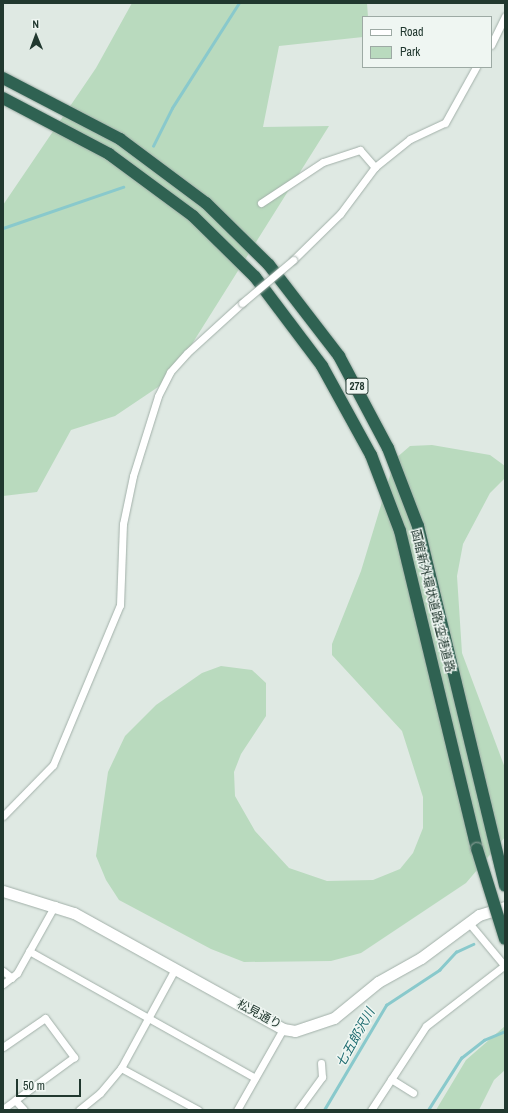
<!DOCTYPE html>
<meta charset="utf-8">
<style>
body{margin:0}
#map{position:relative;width:508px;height:1113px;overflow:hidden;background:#dfe9e3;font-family:"Archivo Narrow","Noto Sans JP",sans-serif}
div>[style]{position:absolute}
.green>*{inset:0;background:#b9dabe}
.stream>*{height:2.5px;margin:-1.25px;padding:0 1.25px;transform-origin:1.25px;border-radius:1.25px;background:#89c9cc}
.roads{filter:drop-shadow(0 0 1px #a2b0a9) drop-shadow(0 0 1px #a2b0a9)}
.street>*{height:7px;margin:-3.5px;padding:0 3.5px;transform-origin:3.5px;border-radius:3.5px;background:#fff}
.secondary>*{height:11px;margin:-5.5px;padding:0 5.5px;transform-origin:5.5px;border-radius:5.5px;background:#fff}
.highway>*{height:12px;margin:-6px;padding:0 6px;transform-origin:6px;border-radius:6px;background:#2f6252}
.bridges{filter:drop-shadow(0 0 1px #a2b0a9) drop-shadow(0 0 1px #a2b0a9)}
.street-bridge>*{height:7px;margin:-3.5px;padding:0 3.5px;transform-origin:3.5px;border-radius:3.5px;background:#fff}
.highway-bridge>*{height:12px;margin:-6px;padding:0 6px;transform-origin:6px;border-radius:6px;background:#2f6252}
span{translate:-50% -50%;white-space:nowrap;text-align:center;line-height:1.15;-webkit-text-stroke:3px #eff6f2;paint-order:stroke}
.shield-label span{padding:1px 3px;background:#eff6f2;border:1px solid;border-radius:3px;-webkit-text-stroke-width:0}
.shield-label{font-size:11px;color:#21382f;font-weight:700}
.street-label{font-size:12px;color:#21382f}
.water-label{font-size:13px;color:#1f6c70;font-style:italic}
.frame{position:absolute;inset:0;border:4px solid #21382f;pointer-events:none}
.legend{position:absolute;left:362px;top:16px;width:130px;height:52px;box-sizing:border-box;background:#eff6f2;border:1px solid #9daaa4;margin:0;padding:5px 7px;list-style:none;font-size:12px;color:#21382f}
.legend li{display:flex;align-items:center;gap:8px;height:20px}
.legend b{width:20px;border:1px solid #9daaa4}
.north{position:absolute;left:16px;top:16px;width:40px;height:40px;-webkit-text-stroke:3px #eff6f2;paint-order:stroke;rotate:359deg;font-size:11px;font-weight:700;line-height:16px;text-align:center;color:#21382f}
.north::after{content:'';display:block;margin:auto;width:14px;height:18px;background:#21382f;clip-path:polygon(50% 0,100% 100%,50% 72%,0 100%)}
.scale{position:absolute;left:16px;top:1079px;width:65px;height:18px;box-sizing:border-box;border:2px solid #21382f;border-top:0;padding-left:5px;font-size:12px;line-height:14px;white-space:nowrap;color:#21382f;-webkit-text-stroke:3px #eff6f2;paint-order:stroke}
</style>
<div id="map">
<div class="green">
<i style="clip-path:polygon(132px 3px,367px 3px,368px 17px,363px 17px,363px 37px,279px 46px,263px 127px,329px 126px,170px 379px,115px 416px,71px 430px,37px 492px,3px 496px,3px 205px,96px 68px)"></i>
<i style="clip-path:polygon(432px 445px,490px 455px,505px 466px,505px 478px,490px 493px,463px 544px,457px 576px,462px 653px,505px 768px,505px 837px,466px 883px,361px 953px,331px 961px,244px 962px,211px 949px,119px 900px,106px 880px,96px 856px,108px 772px,125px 736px,156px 705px,202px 673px,221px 666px,252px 670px,266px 683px,266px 716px,241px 754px,234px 772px,235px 796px,255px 831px,289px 868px,327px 881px,373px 880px,400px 869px,413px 853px,423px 828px,423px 797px,402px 731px,332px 655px,332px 644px,361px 571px,395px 459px,410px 446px)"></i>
<i style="clip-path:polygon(505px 1026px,505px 1070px,494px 1080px,479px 1110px,436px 1110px,466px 1060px)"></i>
</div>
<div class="stream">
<i style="left:153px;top:146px;width:42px;rotate:-63.4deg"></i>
<i style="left:172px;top:108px;width:125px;rotate:-57.5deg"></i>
<i style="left:3px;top:228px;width:127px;rotate:-18.9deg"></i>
<i style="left:324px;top:1110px;width:122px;rotate:-59.4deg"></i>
<i style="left:386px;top:1005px;width:64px;rotate:-33.4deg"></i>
<i style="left:439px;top:970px;width:25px;rotate:-47deg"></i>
<i style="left:456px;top:952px;width:19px;rotate:-25deg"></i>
<i style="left:428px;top:1110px;width:62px;rotate:-57.6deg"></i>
<i style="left:461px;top:1058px;width:29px;rotate:-38deg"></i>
<i style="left:484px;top:1040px;width:23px;rotate:-23deg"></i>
</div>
<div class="roads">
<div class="street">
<i style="left:491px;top:45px;width:32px;rotate:-64deg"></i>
<i style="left:261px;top:203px;width:74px;rotate:-33.5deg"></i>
<i style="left:323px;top:162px;width:39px;rotate:-18deg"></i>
<i style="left:360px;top:150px;width:23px;rotate:49deg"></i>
<i style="left:293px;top:260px;width:66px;rotate:-44.4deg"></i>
<i style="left:340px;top:214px;width:59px;rotate:-53.3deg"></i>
<i style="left:375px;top:167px;width:45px;rotate:-38.7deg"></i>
<i style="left:410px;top:139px;width:38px;rotate:-25deg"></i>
<i style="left:445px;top:123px;width:64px;rotate:-61deg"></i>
<i style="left:3px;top:816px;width:71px;rotate:-45.6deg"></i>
<i style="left:53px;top:765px;width:173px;rotate:-67.3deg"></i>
<i style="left:120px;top:605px;width:81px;rotate:-87.9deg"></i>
<i style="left:123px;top:524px;width:49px;rotate:-78.2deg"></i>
<i style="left:133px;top:476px;width:84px;rotate:-72.6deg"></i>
<i style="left:158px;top:396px;width:27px;rotate:-63deg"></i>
<i style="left:170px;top:372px;width:25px;rotate:-48deg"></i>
<i style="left:187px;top:353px;width:74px;rotate:-42.3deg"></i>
<i style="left:469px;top:923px;width:55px;rotate:50.2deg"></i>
<i style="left:29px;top:951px;width:259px;rotate:29.3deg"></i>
<i style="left:3px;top:971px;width:11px;rotate:38deg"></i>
<i style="left:3px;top:984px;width:18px;rotate:-38deg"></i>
<i style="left:17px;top:973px;width:78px;rotate:-60.8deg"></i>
<i style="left:3px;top:1047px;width:51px;rotate:-34.6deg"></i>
<i style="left:45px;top:1018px;width:49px;rotate:53.4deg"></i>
<i style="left:74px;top:1057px;width:88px;rotate:143.8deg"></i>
<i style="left:121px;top:1068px;width:88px;rotate:28.6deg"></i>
<i style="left:391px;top:1079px;width:26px;rotate:32deg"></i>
<i style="left:15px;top:1100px;width:13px;rotate:48deg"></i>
<i style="left:79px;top:1110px;width:27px;rotate:-39deg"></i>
<i style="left:100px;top:1093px;width:33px;rotate:-50deg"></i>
<i style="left:121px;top:1068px;width:113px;rotate:-61.4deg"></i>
<i style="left:237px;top:1110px;width:93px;rotate:-60.4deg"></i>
<i style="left:298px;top:1110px;width:41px;rotate:-54deg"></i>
<i style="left:322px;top:1077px;width:14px;rotate:-94deg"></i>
<i style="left:371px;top:1110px;width:100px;rotate:-56.8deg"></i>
<i style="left:426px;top:1026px;width:100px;rotate:-37.7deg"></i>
</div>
<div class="secondary">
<i style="left:3px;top:891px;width:74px;rotate:17.2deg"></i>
<i style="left:74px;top:913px;width:239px;rotate:29deg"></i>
<i style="left:283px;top:1029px;width:12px;rotate:9deg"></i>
<i style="left:295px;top:1031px;width:41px;rotate:-18.4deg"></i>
<i style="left:334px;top:1018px;width:57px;rotate:-39.3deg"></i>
<i style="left:378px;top:982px;width:49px;rotate:-29.2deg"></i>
<i style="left:421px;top:958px;width:72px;rotate:-36.6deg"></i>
<i style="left:479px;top:915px;width:27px;rotate:-17deg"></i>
</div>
<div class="highway">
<i style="left:3px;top:78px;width:132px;rotate:27.5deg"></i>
<i style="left:120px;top:139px;width:107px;rotate:36.7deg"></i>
<i style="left:206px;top:203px;width:88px;rotate:44.5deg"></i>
<i style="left:269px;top:265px;width:115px;rotate:52.4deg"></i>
<i style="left:339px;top:356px;width:104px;rotate:62deg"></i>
<i style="left:388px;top:448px;width:84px;rotate:69deg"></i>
<i style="left:418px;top:526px;width:370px;rotate:76.4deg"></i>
<i style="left:3px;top:98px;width:120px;rotate:27.8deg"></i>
<i style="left:109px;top:154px;width:104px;rotate:36.4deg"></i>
<i style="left:193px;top:216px;width:87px;rotate:44.5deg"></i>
<i style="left:255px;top:277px;width:111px;rotate:53deg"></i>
<i style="left:322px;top:366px;width:102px;rotate:61.2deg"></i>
<i style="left:371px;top:455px;width:81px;rotate:69.1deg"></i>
<i style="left:400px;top:531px;width:327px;rotate:76.4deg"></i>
</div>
</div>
<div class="bridges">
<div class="street-bridge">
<i style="left:242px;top:303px;width:67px;rotate:-40.1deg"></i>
</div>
<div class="highway-bridge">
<i style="left:477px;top:849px;width:94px;rotate:72.7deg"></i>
</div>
</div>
<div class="shield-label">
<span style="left:357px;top:386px">278</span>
</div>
<div class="street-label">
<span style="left:432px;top:601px;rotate:76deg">函館新外環状道路;空港道路</span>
<span style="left:259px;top:1015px;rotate:28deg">松見通り</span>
</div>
<div class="water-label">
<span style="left:356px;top:1038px;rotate:-61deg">七五郎沢川</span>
</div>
<div class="frame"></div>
<ul class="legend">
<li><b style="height:5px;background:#fff"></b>Road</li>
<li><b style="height:11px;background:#b9dabe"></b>Park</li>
</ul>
<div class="north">N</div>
<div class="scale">50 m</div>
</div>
